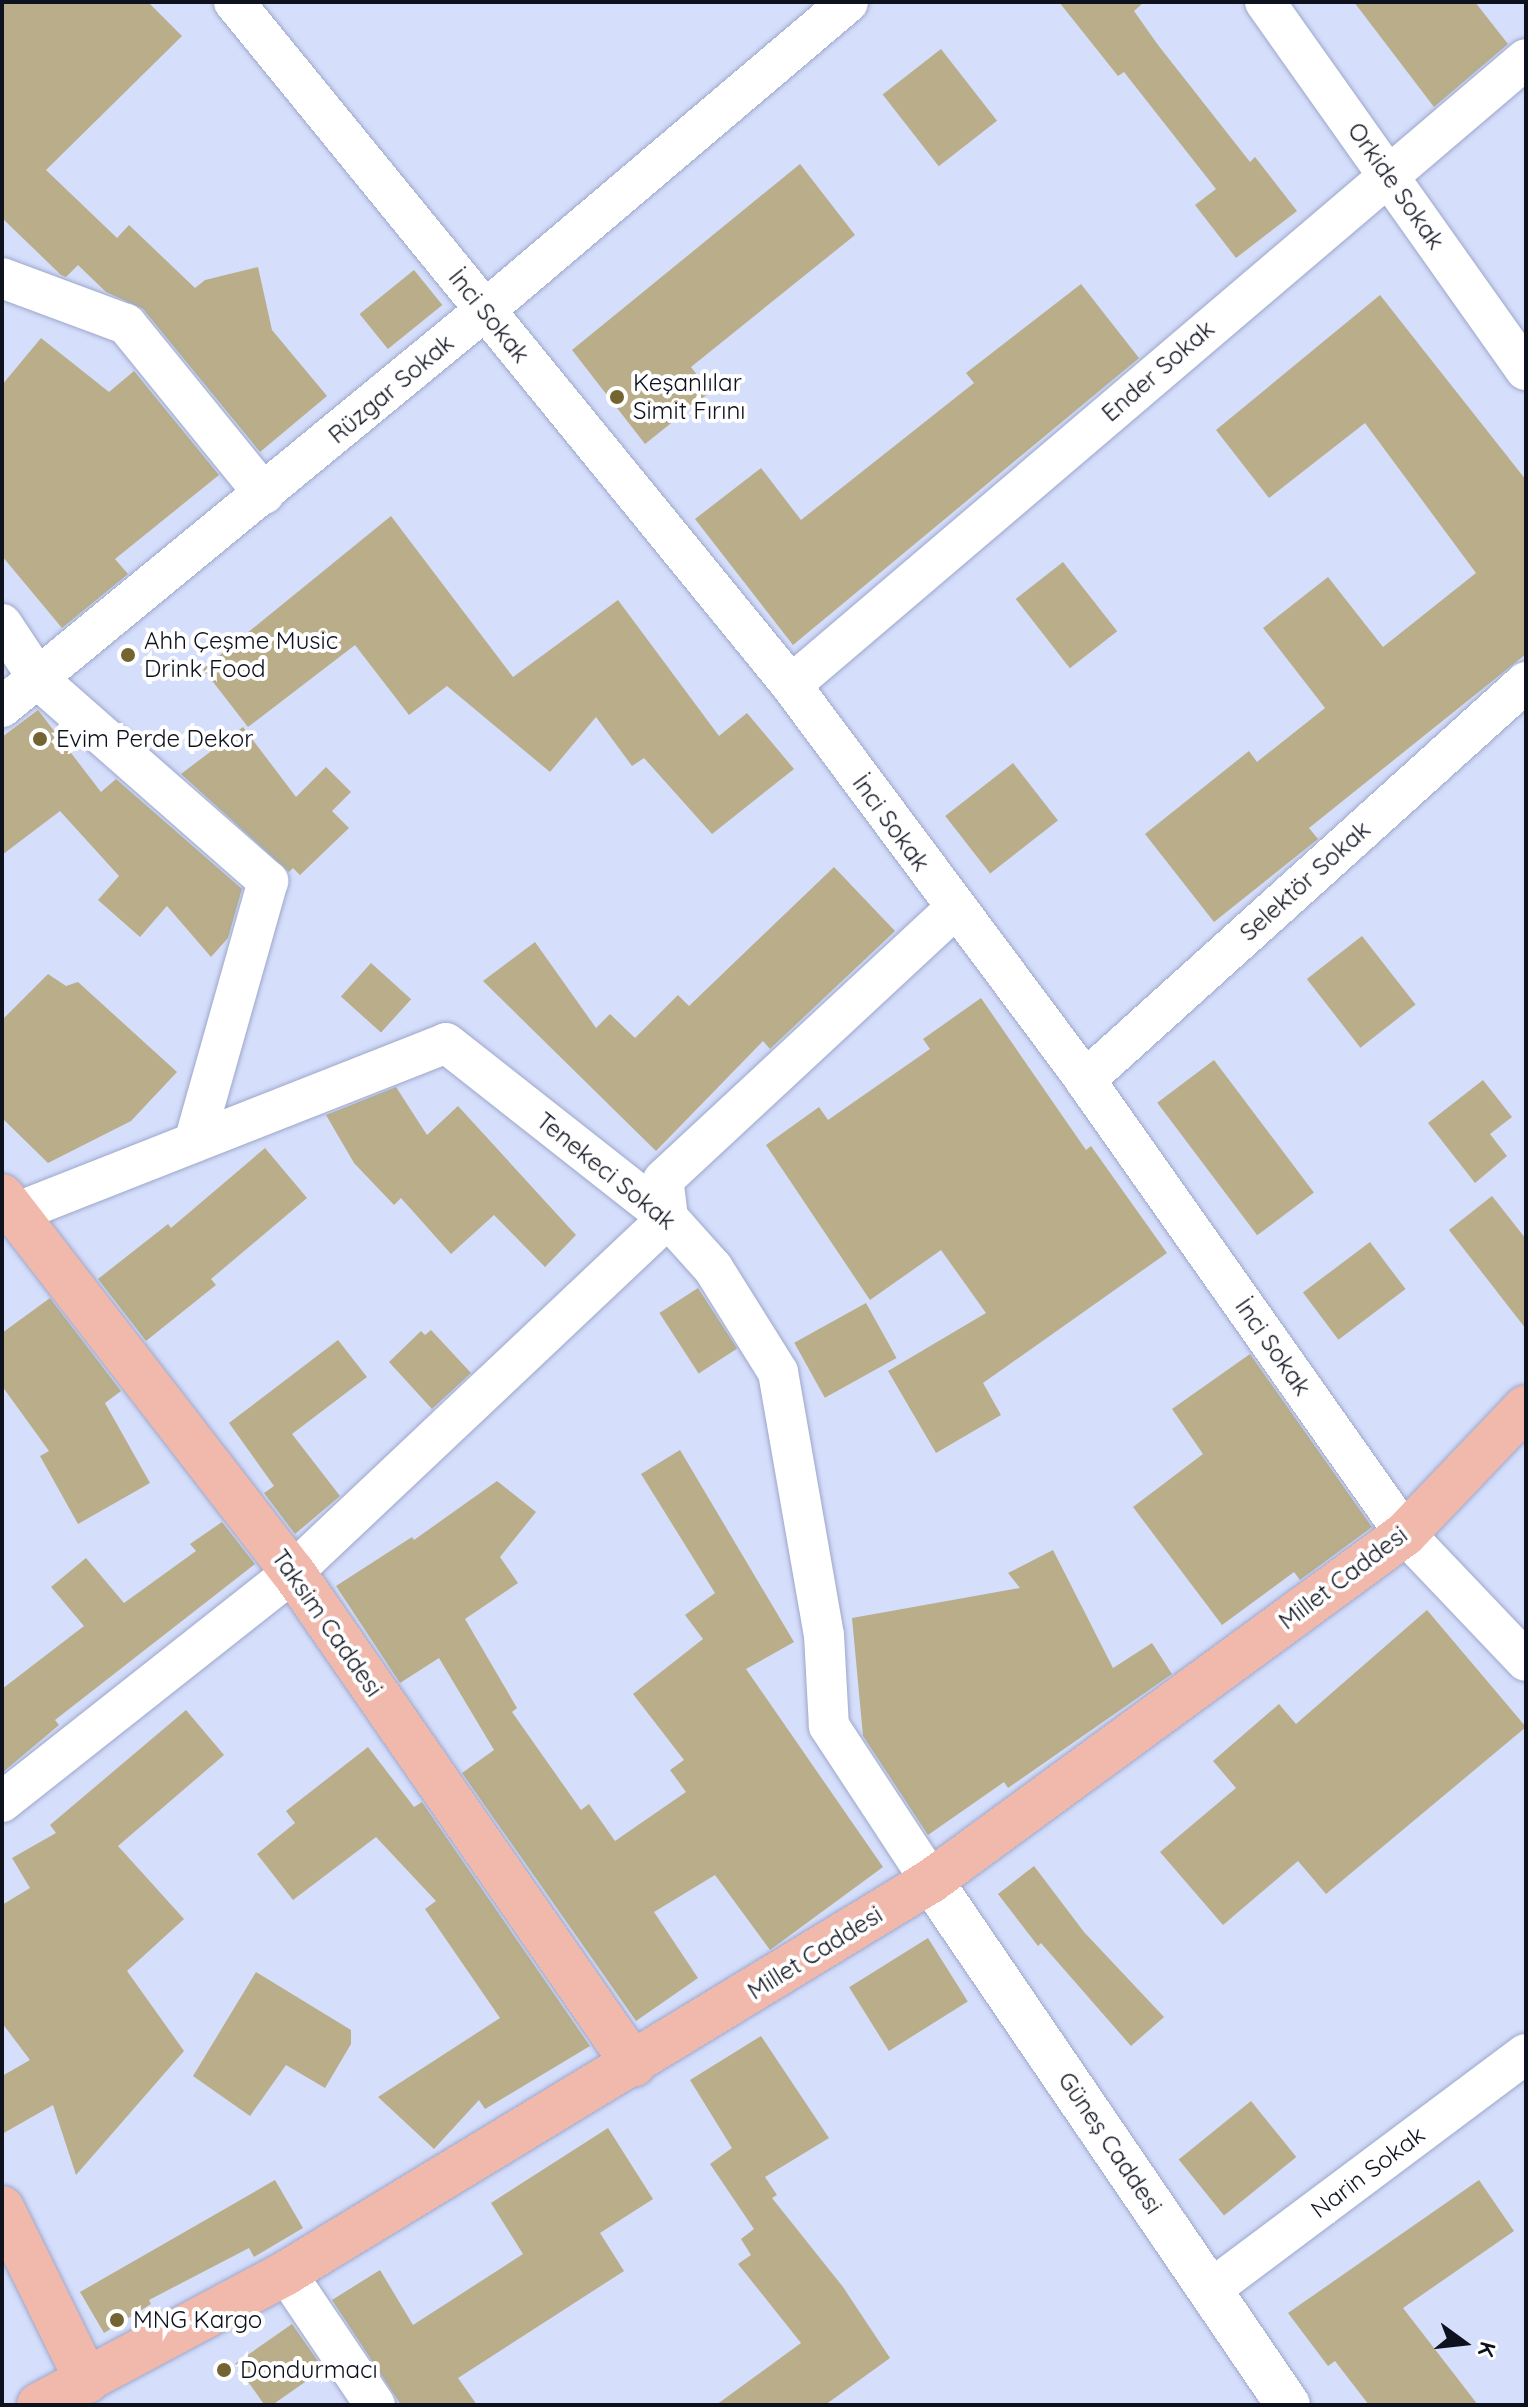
<!DOCTYPE html>
<meta charset="utf-8">
<style>
body{margin:0}
#map{position:relative;width:1528px;height:2407px;overflow:hidden;background:#d5defb;font-family:Quicksand,sans-serif}
div>[style]{position:absolute}
.building>*{inset:0;background:#b9ae89;transform-origin:0 0}
.roads{filter:drop-shadow(0 0 2px #9da7ca) drop-shadow(0 0 2px #9da7ca)}
.street>*{height:40px;margin:-20px;padding:0 20px;transform-origin:20px;border-radius:20px;background:#fff}
.secondary>*{height:44px;margin:-22px;padding:0 22px;transform-origin:22px;border-radius:22px;background:#fff}
.primary>*{height:44px;margin:-22px;padding:0 22px;transform-origin:22px;border-radius:22px;background:#f1b8ac}
.dots>*{width:22px;height:22px;translate:-50% -50%;box-sizing:border-box;border:4px solid #fff;border-radius:50%}
span{translate:-50% -50%;white-space:nowrap;text-align:center;line-height:1.15;-webkit-text-stroke:8px #fff;paint-order:stroke}
.street-label{font-size:24px;color:#0e111e}
.poi-label{font-size:24px;color:#0e111e}
.left{translate:0 -50%;text-align:left}
.frame{position:absolute;inset:0;border:4px solid #0e111e;pointer-events:none}
.north{position:absolute;left:1424px;top:2303px;width:80px;height:80px;-webkit-text-stroke:6px #fff;paint-order:stroke;rotate:105deg;font-size:22px;font-weight:700;line-height:32px;text-align:center;color:#0e111e}
.north::after{content:'';display:block;margin:auto;width:28px;height:36px;background:#0e111e;clip-path:polygon(50% 0,100% 100%,50% 72%,0 100%)}
</style>
<div id="map">
<div class="building">
<i style="clip-path:polygon(2px 2px,148px 2px,182px 36px,46px 170px,117px 238px,129px 225px,195px 288px,205px 280px,258px 267px,272px 330px,327px 396px,260px 452px,143px 309px,106px 292px,78px 265px,66px 277px,61px 275px,2px 218px)"></i>
<i style="clip-path:polygon(1059px 2px,1144px 2px,1134px 11px,1158px 45px,1250px 162px,1255px 157px,1297px 211px,1236px 258px,1195px 205px,1216px 189px,1124px 72px,1118px 76px)"></i>
<i style="clip-path:polygon(1354px 2px,1475px 2px,1508px 44px,1434px 107px)"></i>
<i style="left:941px;top:49px;width:91px;height:74px;rotate:52deg"></i>
<i style="clip-path:polygon(800px 164px,855px 235px,691px 367px,710px 392px,645px 444px,572px 350px)"></i>
<i style="left:414px;top:270px;width:45px;height:70px;rotate:51deg"></i>
<i style="clip-path:polygon(1081px 284px,1139px 358px,793px 645px,695px 519px,761px 468px,801px 520px,974px 383px,966px 373px)"></i>
<i style="clip-path:polygon(1380px 295px,1526px 480px,1526px 654px,1309px 828px,1318px 839px,1214px 922px,1145px 834px,1249px 751px,1257px 762px,1325px 708px,1263px 628px,1328px 577px,1383px 647px,1476px 573px,1365px 423px,1269px 498px,1216px 430px)"></i>
<i style="clip-path:polygon(41px 338px,109px 392px,134px 371px,219px 475px,115px 559px,128px 574px,62px 628px,2px 556px,2px 385px)"></i>
<i style="clip-path:polygon(391px 516px,513px 677px,618px 600px,719px 736px,747px 713px,794px 769px,712px 834px,644px 758px,632px 766px,596px 717px,550px 772px,447px 686px,409px 715px,355px 645px,248px 727px,203px 669px)"></i>
<i style="left:1063px;top:562px;width:88px;height:60px;rotate:52deg"></i>
<i style="clip-path:polygon(38px 710px,101px 792px,116px 779px,242px 889px,228px 938px,211px 957px,167px 906px,140px 937px,98px 900px,119px 876px,60px 811px,2px 855px,2px 737px)"></i>
<i style="clip-path:polygon(243px 727px,296px 797px,326px 767px,351px 792px,332px 811px,349px 828px,300px 875px,293px 868px,289px 872px,181px 774px)"></i>
<i style="left:1013px;top:763px;width:73px;height:86px;rotate:52deg"></i>
<i style="clip-path:polygon(834px 867px,895px 931px,770px 1049px,763px 1041px,656px 1151px,483px 981px,535px 942px,596px 1028px,610px 1014px,635px 1038px,678px 995px,689px 1006px)"></i>
<i style="left:1362px;top:936px;width:87px;height:70px;rotate:52deg"></i>
<i style="left:371px;top:963px;width:54px;height:45px;rotate:42deg"></i>
<i style="clip-path:polygon(48px 974px,66px 986px,78px 982px,177px 1072px,131px 1121px,48px 1163px,2px 1118px,2px 1020px)"></i>
<i style="clip-path:polygon(981px 998px,1086px 1150px,1091px 1146px,1167px 1253px,983px 1383px,1001px 1415px,936px 1453px,888px 1371px,986px 1313px,941px 1250px,870px 1300px,766px 1145px,819px 1107px,828px 1120px,930px 1049px,923px 1039px)"></i>
<i style="left:1214px;top:1060px;width:166px;height:71px;rotate:53deg"></i>
<i style="clip-path:polygon(1483px 1080px,1512px 1117px,1490px 1134px,1507px 1156px,1475px 1183px,1428px 1123px)"></i>
<i style="clip-path:polygon(396px 1087px,427px 1135px,458px 1106px,576px 1235px,545px 1267px,494px 1215px,451px 1254px,401px 1198px,394px 1205px,354px 1163px,326px 1115px)"></i>
<i style="clip-path:polygon(265px 1148px,307px 1198px,211px 1279px,216px 1285px,146px 1341px,98px 1279px,168px 1224px,171px 1228px)"></i>
<i style="clip-path:polygon(1492px 1196px,1526px 1239px,1526px 1329px,1449px 1230px)"></i>
<i style="left:1370px;top:1242px;width:59px;height:84px;rotate:53deg"></i>
<i style="left:698px;top:1288px;width:72px;height:46px;rotate:57deg"></i>
<i style="clip-path:polygon(50px 1298px,121px 1391px,105px 1403px,150px 1483px,78px 1524px,40px 1456px,49px 1451px,2px 1386px,2px 1333px)"></i>
<i style="left:866px;top:1303px;width:63px;height:82px;rotate:61deg"></i>
<i style="clip-path:polygon(431px 1330px,471px 1373px,432px 1409px,389px 1362px,421px 1331px,425px 1335px)"></i>
<i style="clip-path:polygon(338px 1340px,367px 1377px,292px 1434px,340px 1496px,295px 1534px,264px 1493px,274px 1486px,229px 1423px)"></i>
<i style="clip-path:polygon(1250px 1354px,1372px 1527px,1300px 1580px,1294px 1572px,1222px 1625px,1133px 1507px,1203px 1454px,1172px 1409px)"></i>
<i style="clip-path:polygon(680px 1450px,794px 1642px,746px 1669px,883px 1867px,770px 1950px,715px 1875px,654px 1912px,698px 1978px,636px 2021px,462px 1773px,494px 1750px,439px 1658px,400px 1683px,336px 1586px,412px 1537px,414px 1540px,497px 1481px,536px 1512px,500px 1557px,518px 1583px,465px 1619px,517px 1708px,512px 1712px,581px 1810px,589px 1804px,615px 1841px,686px 1792px,670px 1770px,684px 1760px,633px 1694px,703px 1639px,685px 1615px,715px 1593px,641px 1474px)"></i>
<i style="clip-path:polygon(222px 1522px,255px 1564px,55px 1720px,59px 1725px,2px 1773px,2px 1689px,84px 1626px,51px 1587px,86px 1558px,124px 1603px,196px 1551px,190px 1544px)"></i>
<i style="clip-path:polygon(1053px 1550px,1113px 1668px,1152px 1643px,1172px 1674px,1008px 1788px,1004px 1782px,928px 1835px,863px 1736px,852px 1618px,1020px 1588px,1008px 1573px)"></i>
<i style="clip-path:polygon(1427px 1610px,1526px 1727px,1326px 1894px,1298px 1861px,1223px 1925px,1160px 1852px,1236px 1788px,1213px 1761px,1279px 1704px,1296px 1724px)"></i>
<i style="clip-path:polygon(186px 1710px,224px 1755px,118px 1846px,184px 1919px,127px 1971px,184px 2051px,76px 2175px,53px 2105px,2px 2134px,2px 2076px,30px 2060px,2px 2023px,2px 1905px,30px 1888px,12px 1858px,56px 1833px,50px 1825px)"></i>
<i style="clip-path:polygon(368px 1747px,414px 1807px,422px 1802px,590px 2046px,485px 2109px,479px 2100px,434px 2149px,378px 2097px,500px 2018px,425px 1909px,436px 1901px,376px 1837px,293px 1900px,257px 1854px,295px 1823px,286px 1811px)"></i>
<i style="clip-path:polygon(1034px 1866px,1084px 1932px,1164px 2017px,1131px 2046px,1041px 1943px,1038px 1946px,998px 1894px)"></i>
<i style="left:928px;top:1938px;width:75px;height:93px;rotate:58deg"></i>
<i style="clip-path:polygon(256px 1972px,351px 2030px,351px 2044px,325px 2088px,286px 2065px,250px 2116px,193px 2076px)"></i>
<i style="clip-path:polygon(761px 2036px,829px 2138px,765px 2177px,777px 2195px,772px 2198px,843px 2287px,890px 2358px,825px 2405px,716px 2405px,801px 2343px,738px 2264px,751px 2255px,741px 2239px,754px 2229px,710px 2164px,732px 2148px,690px 2080px)"></i>
<i style="left:1251px;top:2101px;width:72px;height:93px;rotate:51deg"></i>
<i style="clip-path:polygon(608px 2128px,653px 2199px,600px 2233px,624px 2271px,458px 2378px,477px 2405px,401px 2405px,332px 2300px,380px 2270px,413px 2325px,523px 2254px,491px 2203px)"></i>
<i style="clip-path:polygon(275px 2180px,303px 2228px,254px 2257px,249px 2248px,149px 2300px,151px 2304px,104px 2333px,80px 2292px)"></i>
<i style="clip-path:polygon(1479px 2180px,1514px 2231px,1403px 2308px,1478px 2405px,1369px 2405px,1335px 2361px,1328px 2366px,1288px 2313px)"></i>
<i style="left:292px;top:2324px;width:55px;height:69px;rotate:55deg"></i>
</div>
<div class="roads">
<div class="street">
<i style="left:234px;top:2px;width:881px;rotate:50.8deg"></i>
<i style="left:791px;top:685px;width:492px;rotate:53.3deg"></i>
<i style="left:1085px;top:1080px;width:555px;rotate:54.82deg"></i>
<i style="left:1405px;top:1534px;width:175px;rotate:46.4deg"></i>
<i style="left:1265px;top:2px;width:451px;rotate:54.7deg"></i>
<i style="left:2px;top:278px;width:132px;rotate:20.4deg"></i>
<i style="left:126px;top:324px;width:219px;rotate:50.9deg"></i>
<i style="left:2px;top:624px;width:67px;rotate:56.5deg"></i>
<i style="left:39px;top:680px;width:305px;rotate:41.3deg"></i>
<i style="left:268px;top:881px;width:271px;rotate:105.8deg"></i>
<i style="left:791px;top:685px;width:965px;rotate:-40.42deg"></i>
<i style="left:2px;top:707px;width:624px;rotate:-39.41deg"></i>
<i style="left:484px;top:311px;width:477px;rotate:-40.3deg"></i>
<i style="left:1085px;top:1080px;width:594px;rotate:-42.07deg"></i>
<i style="left:15px;top:1213px;width:463px;rotate:-21.5deg"></i>
<i style="left:446px;top:1043px;width:283px;rotate:38.2deg"></i>
<i style="left:668px;top:1218px;width:67px;rotate:48deg"></i>
<i style="left:713px;top:1268px;width:123px;rotate:58deg"></i>
<i style="left:778px;top:1372px;width:267px;rotate:80.1deg"></i>
<i style="left:824px;top:1635px;width:91px;rotate:86.9deg"></i>
<i style="left:829px;top:1726px;width:186px;rotate:56.7deg"></i>
<i style="left:2px;top:1802px;width:371px;rotate:-38.3deg"></i>
<i style="left:293px;top:1572px;width:516px;rotate:-43.35deg"></i>
<i style="left:668px;top:1218px;width:38px;rotate:-97deg"></i>
<i style="left:663px;top:1180px;width:397px;rotate:-42.9deg"></i>
<i style="left:286px;top:2273px;width:159px;rotate:56deg"></i>
<i style="left:1210px;top:2290px;width:394px;rotate:-36.8deg"></i>
</div>
<div class="secondary">
<i style="left:931px;top:1881px;width:634px;rotate:55.73deg"></i>
</div>
<div class="primary">
<i style="left:2px;top:1196px;width:475px;rotate:52.3deg"></i>
<i style="left:293px;top:1572px;width:599px;rotate:55.33deg"></i>
<i style="left:2px;top:2208px;width:193px;rotate:63.8deg"></i>
<i style="left:39px;top:2405px;width:280px;rotate:-28.1deg"></i>
<i style="left:286px;top:2273px;width:755px;rotate:-31.29deg"></i>
<i style="left:931px;top:1881px;width:587px;rotate:-36.21deg"></i>
<i style="left:1405px;top:1534px;width:175px;rotate:-46.4deg"></i>
</div>
</div>
<div class="dots">
<i style="left:617px;top:397px;background:#736432"></i>
<i style="left:128px;top:655px;background:#736432"></i>
<i style="left:40px;top:739px;background:#736432"></i>
<i style="left:117px;top:2320px;background:#736432"></i>
<i style="left:224px;top:2370px;background:#736432"></i>
</div>
<div class="street-label">
<span style="left:1396px;top:186px;rotate:55deg">Orkide Sokak</span>
<span style="left:489px;top:316px;rotate:51deg">İnci Sokak</span>
<span style="left:1158px;top:371px;rotate:-41deg">Ender Sokak</span>
<span style="left:391px;top:389px;rotate:-40deg">Rüzgar Sokak</span>
<span style="left:891px;top:823px;rotate:54deg">İnci Sokak</span>
<span style="left:1305px;top:881px;rotate:-42deg">Selektör Sokak</span>
<span style="left:606px;top:1171px;rotate:39deg">Tenekeci Sokak</span>
<span style="left:1273px;top:1347px;rotate:55deg">İnci Sokak</span>
<span style="left:1343px;top:1578px;rotate:-37deg">Millet Caddesi</span>
<span style="left:327px;top:1623px;rotate:55deg">Taksim Caddesi</span>
<span style="left:815px;top:1953px;rotate:-32deg">Millet Caddesi</span>
<span style="left:1110px;top:2143px;rotate:56deg">Güneş Caddesi</span>
<span style="left:1368px;top:2172px;rotate:-37deg">Narin Sokak</span>
</div>
<div class="poi-label">
<span class="left" style="left:633px;top:397px">Keşanlılar<br>Simit Fırını</span>
<span class="left" style="left:144px;top:655px">Ahh Çeşme Music<br>Drink Food</span>
<span class="left" style="left:56px;top:739px">Evim Perde Dekor</span>
<span class="left" style="left:133px;top:2320px">MNG Kargo</span>
<span class="left" style="left:240px;top:2370px">Dondurmacı</span>
</div>
<div class="frame"></div>
<div class="north">K</div>
</div>
